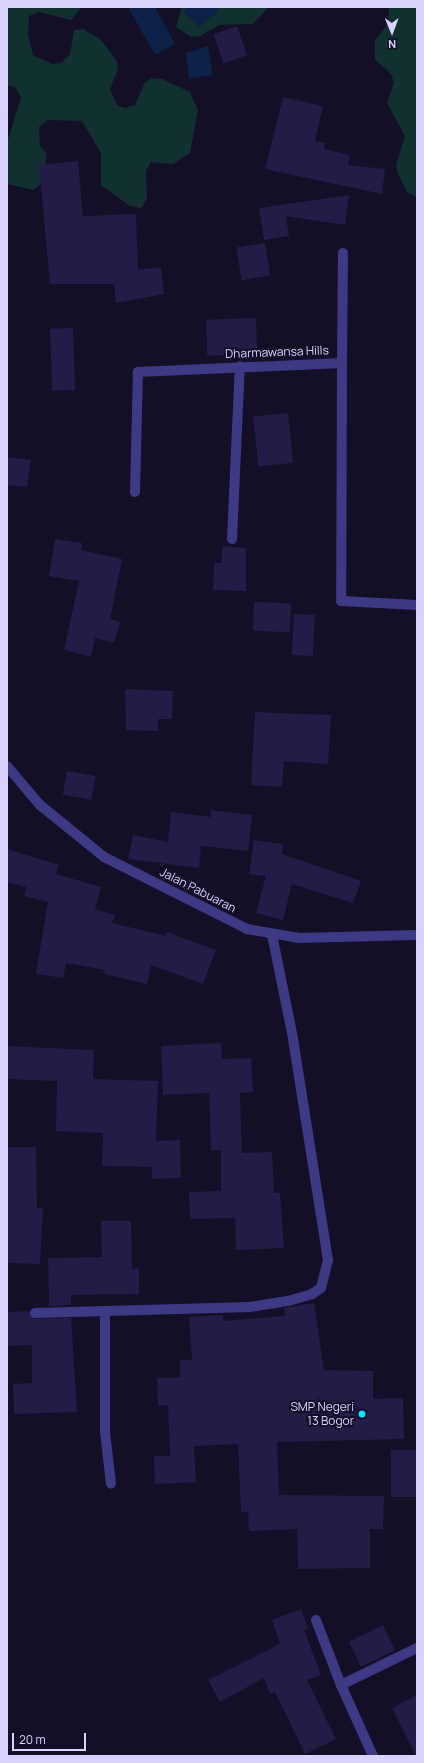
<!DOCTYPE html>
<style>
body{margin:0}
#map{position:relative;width:424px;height:1763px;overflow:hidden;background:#130f26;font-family:Manrope,sans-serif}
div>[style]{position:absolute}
.green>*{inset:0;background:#12302f}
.water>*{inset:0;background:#0c2248}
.building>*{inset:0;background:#241b47;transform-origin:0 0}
.street>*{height:10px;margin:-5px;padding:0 5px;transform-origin:5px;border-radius:5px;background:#3d3a85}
.dots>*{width:11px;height:11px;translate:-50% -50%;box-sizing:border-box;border:2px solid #130f26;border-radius:50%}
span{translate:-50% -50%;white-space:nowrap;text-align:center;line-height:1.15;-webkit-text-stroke:4px #130f26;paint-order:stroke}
.street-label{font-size:12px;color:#d9d4ff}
.poi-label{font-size:12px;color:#d9d4ff}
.right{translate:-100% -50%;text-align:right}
.frame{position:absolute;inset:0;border:8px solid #d9d4ff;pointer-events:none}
.north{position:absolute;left:372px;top:12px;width:40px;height:40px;-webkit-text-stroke:3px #130f26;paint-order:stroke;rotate:179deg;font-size:11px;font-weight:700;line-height:16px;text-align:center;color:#d9d4ff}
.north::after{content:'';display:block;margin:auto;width:14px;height:18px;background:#d9d4ff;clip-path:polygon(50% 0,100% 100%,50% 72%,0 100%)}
.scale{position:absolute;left:12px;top:1733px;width:74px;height:18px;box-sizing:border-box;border:2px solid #d9d4ff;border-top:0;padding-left:5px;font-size:12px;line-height:14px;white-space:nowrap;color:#d9d4ff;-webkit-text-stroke:3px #130f26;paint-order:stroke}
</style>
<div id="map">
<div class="green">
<i style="clip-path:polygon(7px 7px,82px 7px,71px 20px,39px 12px,29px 16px,28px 35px,33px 55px,52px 64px,61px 63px,70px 55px,74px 30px,83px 29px,100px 39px,117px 61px,118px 70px,110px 89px,117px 105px,125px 108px,135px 105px,144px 84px,151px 78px,162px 79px,190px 92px,198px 110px,190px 153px,173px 164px,151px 162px,146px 171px,147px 199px,141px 208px,130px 206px,101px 185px,101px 153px,82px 121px,48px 120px,39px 127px,40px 146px,47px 154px,42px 183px,33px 190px,7px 184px,7px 142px,21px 98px,16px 88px,7px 85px)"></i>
<i style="clip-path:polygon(182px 7px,269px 7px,253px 24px,219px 25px,200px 36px,191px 37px,176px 27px)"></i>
<i style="clip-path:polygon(389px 7px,417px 7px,417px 197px,407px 192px,398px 174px,396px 165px,405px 136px,387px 103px,394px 83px,391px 74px,375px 59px,375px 40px,388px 24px)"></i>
</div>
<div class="water">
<i style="clip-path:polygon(128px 7px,155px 7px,175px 44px,155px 55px)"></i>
<i style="clip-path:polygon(189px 7px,216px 7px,219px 11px,199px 27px,183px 11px)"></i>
<i style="clip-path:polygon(208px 46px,213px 75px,189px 79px,186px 53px)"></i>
</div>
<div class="building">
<i style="left:237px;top:26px;width:31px;height:25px;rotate:71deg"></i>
<i style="clip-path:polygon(283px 97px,323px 106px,315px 141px,325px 143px,324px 149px,350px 155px,348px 165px,385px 169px,382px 194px,265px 169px)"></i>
<i style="clip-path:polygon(78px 161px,83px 216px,136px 214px,138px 270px,161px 267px,164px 294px,116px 303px,114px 284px,50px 284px,39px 165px)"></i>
<i style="clip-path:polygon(349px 195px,345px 225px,286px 216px,289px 236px,264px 240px,259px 208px)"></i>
<i style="left:265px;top:243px;width:33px;height:29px;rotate:81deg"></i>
<i style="left:256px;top:318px;width:36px;height:50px;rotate:88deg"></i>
<i style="left:73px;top:328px;width:62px;height:23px;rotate:88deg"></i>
<i style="left:288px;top:413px;width:50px;height:35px;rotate:84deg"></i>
<i style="clip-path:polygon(7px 457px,31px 460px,27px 487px,7px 485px)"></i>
<i style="clip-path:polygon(55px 539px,82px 543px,81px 550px,122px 559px,110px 619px,120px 622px,114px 643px,95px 638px,91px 657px,64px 650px,79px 581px,49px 576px)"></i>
<i style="clip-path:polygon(223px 546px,246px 548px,246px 591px,213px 590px,214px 563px,221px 563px)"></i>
<i style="left:254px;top:602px;width:37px;height:29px;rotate:2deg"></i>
<i style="left:294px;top:614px;width:21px;height:41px;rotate:3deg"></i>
<i style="clip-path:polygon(125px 689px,173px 691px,172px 719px,158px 719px,158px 731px,126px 730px)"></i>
<i style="clip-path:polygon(255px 712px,331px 715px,328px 764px,284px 761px,282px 787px,251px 785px)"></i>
<i style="left:67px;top:771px;width:29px;height:24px;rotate:10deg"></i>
<i style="clip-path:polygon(211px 810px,252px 815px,248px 851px,201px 846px,199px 868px,128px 859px,133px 835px,168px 842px,171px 812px,211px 817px)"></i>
<i style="clip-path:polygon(254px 840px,283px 844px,282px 854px,361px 881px,353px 903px,292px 884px,283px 920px,256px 913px,266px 876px,249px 874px)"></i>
<i style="clip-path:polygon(7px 849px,59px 865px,56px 874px,101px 887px,95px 909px,115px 915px,112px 923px,166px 936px,167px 932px,216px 950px,203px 984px,151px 965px,147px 984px,104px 974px,105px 970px,66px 963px,63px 978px,36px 974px,48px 902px,24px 896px,26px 887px,7px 882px)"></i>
<i style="clip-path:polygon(221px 1043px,222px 1059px,251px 1058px,253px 1092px,240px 1093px,242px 1153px,272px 1152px,274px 1193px,280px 1193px,284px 1248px,236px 1250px,235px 1218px,190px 1219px,189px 1192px,221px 1191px,221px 1150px,211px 1150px,209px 1093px,163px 1095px,161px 1046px)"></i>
<i style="clip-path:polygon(7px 1046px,94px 1050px,93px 1079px,158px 1081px,156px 1141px,180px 1140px,181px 1178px,152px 1179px,152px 1167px,102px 1166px,103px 1133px,56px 1131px,57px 1081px,7px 1079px)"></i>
<i style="clip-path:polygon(7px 1147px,36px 1147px,37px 1208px,43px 1208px,40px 1264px,7px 1263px)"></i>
<i style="clip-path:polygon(101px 1221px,131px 1221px,132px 1269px,139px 1268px,139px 1294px,71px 1295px,71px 1305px,49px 1306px,48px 1258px,102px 1257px)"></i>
<i style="clip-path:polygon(314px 1303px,324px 1370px,373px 1371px,373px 1399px,403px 1398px,404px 1439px,277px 1442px,279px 1495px,384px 1496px,383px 1529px,370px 1529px,370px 1568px,298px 1569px,297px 1529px,249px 1531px,248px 1512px,241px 1512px,238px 1444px,194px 1446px,196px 1482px,155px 1484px,154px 1456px,170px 1456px,168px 1405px,158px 1406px,157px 1378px,180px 1377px,180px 1360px,192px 1360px,189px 1317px,223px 1315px,223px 1321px,285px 1316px,284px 1308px)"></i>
<i style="clip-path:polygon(29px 1311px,35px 1319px,71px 1318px,77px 1412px,14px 1414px,13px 1384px,32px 1383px,32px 1345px,7px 1346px,7px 1312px)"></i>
<i style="left:391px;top:1450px;width:26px;height:47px"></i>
<i style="clip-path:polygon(301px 1609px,308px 1629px,304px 1630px,321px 1675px,307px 1680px,336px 1739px,305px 1754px,275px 1692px,270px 1694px,264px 1678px,220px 1702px,208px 1680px,280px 1644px,272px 1620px)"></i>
<i style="left:383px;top:1625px;width:28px;height:38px;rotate:64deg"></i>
<i style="clip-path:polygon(417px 1695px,417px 1756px,416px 1756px,392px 1708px)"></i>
</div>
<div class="street">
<i style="left:342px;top:363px;width:110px;rotate:-89.5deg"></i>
<i style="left:135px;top:492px;width:120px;rotate:-88.6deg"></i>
<i style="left:138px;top:372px;width:204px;rotate:-2.5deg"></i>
<i style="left:342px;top:363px;width:238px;rotate:90.2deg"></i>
<i style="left:341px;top:601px;width:76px;rotate:3deg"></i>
<i style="left:232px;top:539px;width:173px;rotate:-87.4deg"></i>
<i style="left:7px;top:766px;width:51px;rotate:49.8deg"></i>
<i style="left:40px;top:805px;width:82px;rotate:39.1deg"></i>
<i style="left:104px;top:857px;width:160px;rotate:26.7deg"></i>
<i style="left:247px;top:929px;width:53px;rotate:9.8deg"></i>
<i style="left:299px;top:938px;width:118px;rotate:-1.5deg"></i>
<i style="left:105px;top:1311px;width:121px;rotate:90deg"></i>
<i style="left:105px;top:1432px;width:52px;rotate:83.4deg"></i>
<i style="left:35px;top:1313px;width:215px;rotate:-1.6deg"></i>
<i style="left:250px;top:1307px;width:38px;rotate:-9deg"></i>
<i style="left:288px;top:1301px;width:25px;rotate:-16deg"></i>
<i style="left:312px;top:1294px;width:11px;rotate:-34deg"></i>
<i style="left:321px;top:1288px;width:29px;rotate:-76deg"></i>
<i style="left:328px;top:1260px;width:225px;rotate:-99deg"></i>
<i style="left:293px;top:1038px;width:105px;rotate:-101.5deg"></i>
<i style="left:316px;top:1620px;width:70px;rotate:69deg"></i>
<i style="left:373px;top:1756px;width:78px;rotate:-114.3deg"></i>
<i style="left:341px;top:1685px;width:85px;rotate:-26deg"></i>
</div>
<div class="dots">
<i style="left:362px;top:1414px;background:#00e5ff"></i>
</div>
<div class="street-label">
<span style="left:277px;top:352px;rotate:-2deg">Dharmawansa Hills</span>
<span style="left:198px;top:890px;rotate:27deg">Jalan Pabuaran</span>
</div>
<div class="poi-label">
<span class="right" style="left:354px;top:1414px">SMP Negeri<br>13 Bogor</span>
</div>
<div class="frame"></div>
<div class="north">N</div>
<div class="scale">20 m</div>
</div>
